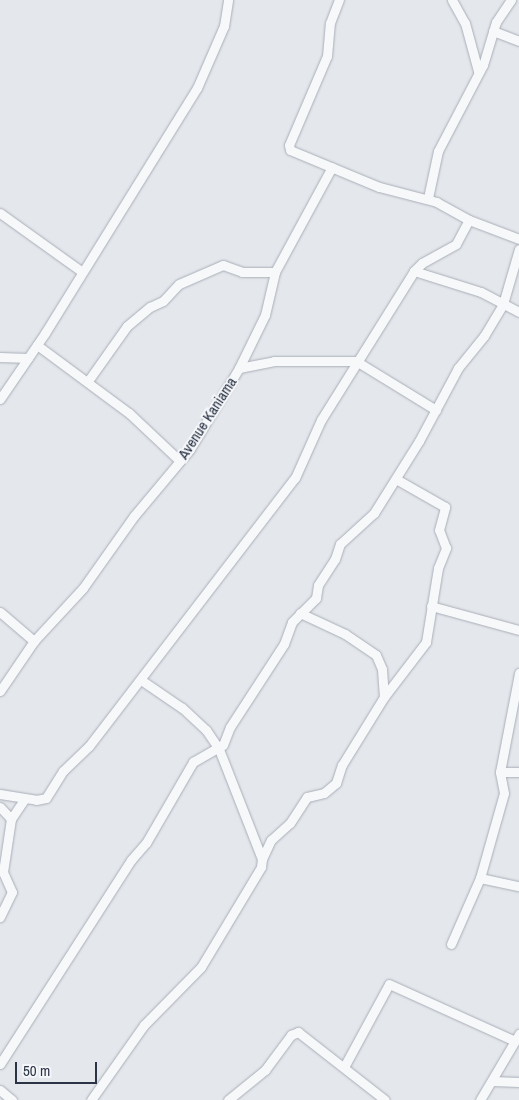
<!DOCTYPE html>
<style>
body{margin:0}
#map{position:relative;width:519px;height:1100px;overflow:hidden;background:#e4e7ec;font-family:"Archivo Narrow",sans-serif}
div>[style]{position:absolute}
.roads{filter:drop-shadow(0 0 1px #a9aeb7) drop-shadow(0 0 1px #a9aeb7)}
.minor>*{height:9px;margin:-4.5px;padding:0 4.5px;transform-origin:4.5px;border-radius:4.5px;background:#f7f8fa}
span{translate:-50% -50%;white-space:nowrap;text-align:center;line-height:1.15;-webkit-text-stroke:4px #f4f6f9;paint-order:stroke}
.street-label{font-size:15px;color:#2b3445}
.scale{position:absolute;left:15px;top:1062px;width:82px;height:22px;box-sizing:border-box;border:2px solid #2b3445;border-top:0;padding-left:6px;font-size:15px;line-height:18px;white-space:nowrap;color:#2b3445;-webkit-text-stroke:4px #f4f6f9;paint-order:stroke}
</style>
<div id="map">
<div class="roads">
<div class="minor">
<i style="left:452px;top:0;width:26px;rotate:61deg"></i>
<i style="left:465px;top:23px;width:50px;rotate:74.8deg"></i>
<i style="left:493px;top:31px;width:28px;rotate:21deg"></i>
<i style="left:428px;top:198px;width:48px;rotate:-78deg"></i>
<i style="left:438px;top:151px;width:97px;rotate:-62.4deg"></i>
<i style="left:483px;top:65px;width:45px;rotate:-73.2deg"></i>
<i style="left:496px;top:22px;width:27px;rotate:-56deg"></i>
<i style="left:0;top:213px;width:100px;rotate:35.6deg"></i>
<i style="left:469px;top:220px;width:53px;rotate:20.8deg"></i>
<i style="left:414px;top:271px;width:70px;rotate:17.4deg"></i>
<i style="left:481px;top:292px;width:43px;rotate:27.8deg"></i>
<i style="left:37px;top:345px;width:114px;rotate:36.5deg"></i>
<i style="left:129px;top:413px;width:70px;rotate:43.3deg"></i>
<i style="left:0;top:357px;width:28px;rotate:2deg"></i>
<i style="left:239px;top:368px;width:36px;rotate:-11deg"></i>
<i style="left:274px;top:361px;width:82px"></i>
<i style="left:356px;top:361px;width:94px;rotate:31.5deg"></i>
<i style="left:88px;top:381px;width:67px;rotate:-54.7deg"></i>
<i style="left:127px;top:326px;width:30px;rotate:-40deg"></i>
<i style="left:150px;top:307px;width:14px;rotate:-25deg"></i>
<i style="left:163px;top:301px;width:23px;rotate:-47deg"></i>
<i style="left:179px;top:284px;width:48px;rotate:-23.4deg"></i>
<i style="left:223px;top:265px;width:20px;rotate:20deg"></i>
<i style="left:242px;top:272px;width:33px"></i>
<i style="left:0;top:399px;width:80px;rotate:-55.7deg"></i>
<i style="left:45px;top:333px;width:288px;rotate:-58.2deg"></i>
<i style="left:197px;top:88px;width:68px;rotate:-66.5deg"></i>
<i style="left:224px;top:26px;width:26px;rotate:-81deg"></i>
<i style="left:431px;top:606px;width:91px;rotate:15.3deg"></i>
<i style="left:0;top:612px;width:45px;rotate:40.5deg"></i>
<i style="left:300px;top:613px;width:50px;rotate:25deg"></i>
<i style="left:345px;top:634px;width:37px;rotate:34deg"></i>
<i style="left:376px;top:655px;width:15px;rotate:67deg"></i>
<i style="left:382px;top:669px;width:28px;rotate:86deg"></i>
<i style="left:0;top:691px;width:60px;rotate:-55.8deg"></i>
<i style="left:34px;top:641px;width:72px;rotate:-47.2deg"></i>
<i style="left:83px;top:588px;width:88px;rotate:-54.7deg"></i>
<i style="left:134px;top:516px;width:87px;rotate:-50.1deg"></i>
<i style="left:190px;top:449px;width:95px;rotate:-58.8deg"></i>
<i style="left:239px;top:368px;width:59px;rotate:-63.9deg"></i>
<i style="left:265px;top:315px;width:44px;rotate:-76.9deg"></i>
<i style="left:275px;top:272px;width:119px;rotate:-61.5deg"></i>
<i style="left:500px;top:772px;width:19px"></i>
<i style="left:0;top:794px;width:36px;rotate:9deg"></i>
<i style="left:36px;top:800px;width:10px;rotate:-11deg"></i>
<i style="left:46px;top:798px;width:32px;rotate:-58deg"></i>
<i style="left:63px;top:771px;width:36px;rotate:-44deg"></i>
<i style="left:89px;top:746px;width:338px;rotate:-52.5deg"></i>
<i style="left:295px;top:478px;width:64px;rotate:-65.9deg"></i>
<i style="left:321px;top:420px;width:176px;rotate:-58deg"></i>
<i style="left:414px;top:271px;width:11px;rotate:-45deg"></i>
<i style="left:422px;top:263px;width:39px;rotate:-29deg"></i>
<i style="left:456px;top:244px;width:27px;rotate:-62deg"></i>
<i style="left:469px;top:220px;width:37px;rotate:-151deg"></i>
<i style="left:437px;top:202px;width:60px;rotate:-165.5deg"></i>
<i style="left:379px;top:187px;width:96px;rotate:-157.4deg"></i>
<i style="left:290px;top:150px;width:5px;rotate:-101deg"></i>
<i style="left:289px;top:145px;width:97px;rotate:-66.9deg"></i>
<i style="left:327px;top:56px;width:33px;rotate:-85deg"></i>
<i style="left:330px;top:23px;width:25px;rotate:-69deg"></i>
<i style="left:0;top:807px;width:16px;rotate:47deg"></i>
<i style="left:11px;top:819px;width:54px;rotate:98.6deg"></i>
<i style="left:3px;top:872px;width:22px;rotate:66deg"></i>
<i style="left:12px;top:892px;width:28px;rotate:116deg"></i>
<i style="left:11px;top:819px;width:25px;rotate:-56deg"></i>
<i style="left:262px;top:859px;width:21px;rotate:-65deg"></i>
<i style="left:271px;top:840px;width:25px;rotate:-42deg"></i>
<i style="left:290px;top:823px;width:31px;rotate:-57deg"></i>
<i style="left:307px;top:797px;width:17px;rotate:-13deg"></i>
<i style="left:324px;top:793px;width:16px;rotate:-40deg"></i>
<i style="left:336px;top:783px;width:19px;rotate:-72deg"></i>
<i style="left:342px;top:765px;width:80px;rotate:-58.3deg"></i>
<i style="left:384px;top:697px;width:69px;rotate:-52.6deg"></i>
<i style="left:426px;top:642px;width:75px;rotate:-80.8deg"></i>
<i style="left:438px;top:568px;width:22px;rotate:-68deg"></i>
<i style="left:446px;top:548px;width:19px;rotate:-111deg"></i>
<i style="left:439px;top:530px;width:24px;rotate:-75deg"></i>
<i style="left:445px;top:507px;width:56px;rotate:-150.3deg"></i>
<i style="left:480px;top:878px;width:40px;rotate:12deg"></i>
<i style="left:451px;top:944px;width:72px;rotate:-66.3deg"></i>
<i style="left:480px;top:878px;width:88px;rotate:-74.2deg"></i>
<i style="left:504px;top:793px;width:21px;rotate:-101deg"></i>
<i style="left:500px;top:772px;width:101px;rotate:-79.1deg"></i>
<i style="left:0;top:1064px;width:242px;rotate:-57.3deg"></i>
<i style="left:131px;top:860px;width:23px;rotate:-49deg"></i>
<i style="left:146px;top:843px;width:94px;rotate:-59.9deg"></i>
<i style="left:193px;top:762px;width:34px;rotate:-30deg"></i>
<i style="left:223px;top:745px;width:19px;rotate:-69deg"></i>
<i style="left:230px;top:727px;width:99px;rotate:-57deg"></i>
<i style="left:284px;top:644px;width:23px;rotate:-70deg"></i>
<i style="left:292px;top:622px;width:34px;rotate:-45deg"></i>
<i style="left:316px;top:598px;width:13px;rotate:-81deg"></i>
<i style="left:318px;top:585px;width:31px;rotate:-57deg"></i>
<i style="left:335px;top:559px;width:16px;rotate:-72deg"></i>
<i style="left:340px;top:544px;width:46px;rotate:-42.4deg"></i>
<i style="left:374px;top:513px;width:85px;rotate:-58deg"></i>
<i style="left:419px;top:441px;width:83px;rotate:-61.9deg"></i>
<i style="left:458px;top:368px;width:41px;rotate:-50.9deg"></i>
<i style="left:484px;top:336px;width:37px;rotate:-59deg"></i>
<i style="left:503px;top:304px;width:57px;rotate:-73.8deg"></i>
<i style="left:344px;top:1067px;width:94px;rotate:-61.5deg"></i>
<i style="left:389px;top:984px;width:138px;rotate:24.3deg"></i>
<i style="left:492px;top:1081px;width:27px;rotate:2deg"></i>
<i style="left:0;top:1090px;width:16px;rotate:40deg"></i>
<i style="left:91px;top:1100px;width:92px;rotate:-54.8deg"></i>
<i style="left:144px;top:1025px;width:81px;rotate:-45.5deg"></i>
<i style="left:201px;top:967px;width:117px;rotate:-59deg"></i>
<i style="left:261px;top:867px;width:8px;rotate:-83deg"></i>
<i style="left:262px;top:859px;width:118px;rotate:-111.4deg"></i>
<i style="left:219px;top:749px;width:23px;rotate:-124deg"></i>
<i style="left:206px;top:730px;width:33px;rotate:-137deg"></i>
<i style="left:182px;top:708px;width:50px;rotate:-145.7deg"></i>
<i style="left:228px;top:1100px;width:48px;rotate:-39deg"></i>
<i style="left:265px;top:1070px;width:44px;rotate:-53.4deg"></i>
<i style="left:291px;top:1035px;width:8px;rotate:-23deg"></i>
<i style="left:298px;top:1032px;width:110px;rotate:38deg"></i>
<i style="left:480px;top:1100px;width:77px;rotate:-59.4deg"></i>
</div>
</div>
<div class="street-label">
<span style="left:207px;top:418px;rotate:-57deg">Avenue Kaniama</span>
</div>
<div class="scale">50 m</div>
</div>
